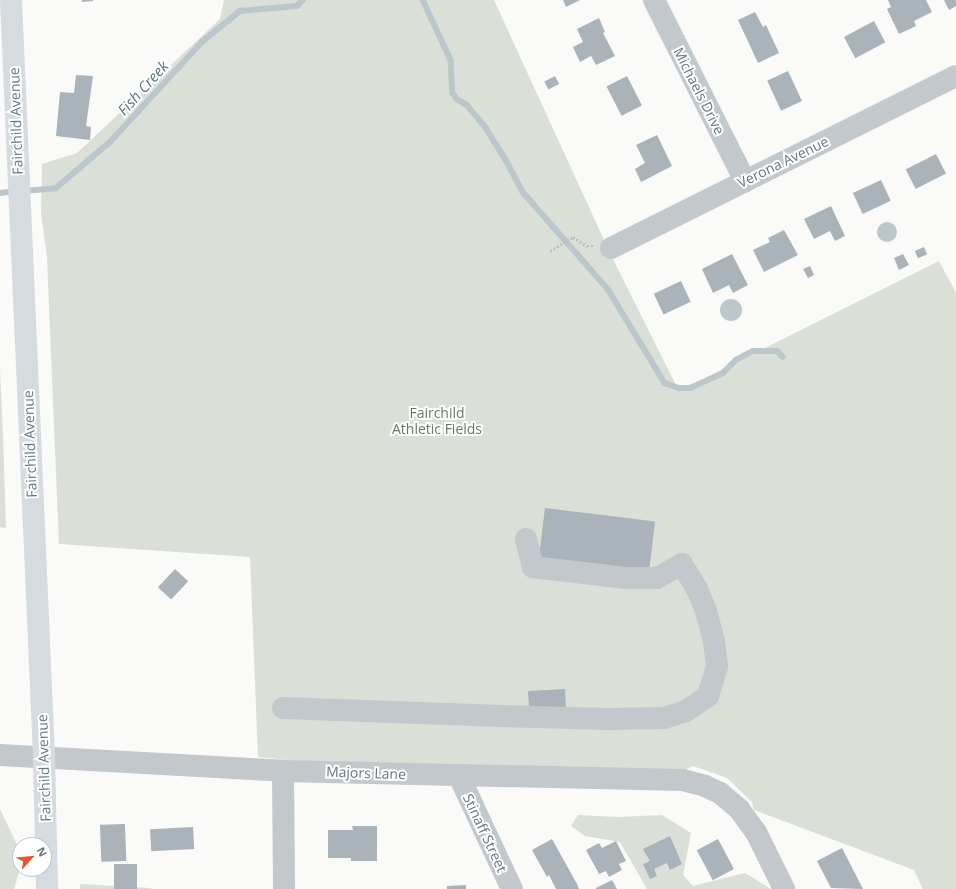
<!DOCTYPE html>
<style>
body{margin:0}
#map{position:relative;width:956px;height:889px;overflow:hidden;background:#fafaf8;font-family:"Open Sans",sans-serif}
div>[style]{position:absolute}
.green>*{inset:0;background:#dadfd7}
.water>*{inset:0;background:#bbc7cb}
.round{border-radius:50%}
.stream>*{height:5.5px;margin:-2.75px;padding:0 2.75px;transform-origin:2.75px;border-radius:2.75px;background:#bbc7cb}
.building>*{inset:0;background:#aab3b9;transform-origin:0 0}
.path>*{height:2.5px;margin-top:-1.25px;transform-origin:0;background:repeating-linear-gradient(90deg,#bbbfc2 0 2px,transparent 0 4px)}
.minor>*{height:22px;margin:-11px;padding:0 11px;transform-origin:11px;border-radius:11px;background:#c3c8cc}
.major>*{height:22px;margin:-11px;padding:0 11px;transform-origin:11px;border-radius:11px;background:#d6dbdf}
span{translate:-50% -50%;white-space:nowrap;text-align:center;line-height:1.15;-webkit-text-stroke:4px #fff;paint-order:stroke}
.street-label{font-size:14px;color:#657683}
.park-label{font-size:14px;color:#687a64}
.water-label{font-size:15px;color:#60757c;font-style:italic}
.north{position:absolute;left:12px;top:837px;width:40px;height:40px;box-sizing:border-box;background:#fff;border:1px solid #c1c8cd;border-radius:50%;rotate:63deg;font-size:11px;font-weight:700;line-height:16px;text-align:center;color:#657683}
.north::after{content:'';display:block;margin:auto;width:14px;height:18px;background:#e4572e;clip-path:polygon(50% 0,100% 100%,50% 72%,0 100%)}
</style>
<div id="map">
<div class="green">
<i style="clip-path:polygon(224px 0,494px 0,610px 253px,679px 391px,939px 261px,956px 293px,956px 889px,923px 889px,914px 870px,754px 810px,752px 802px,727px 778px,693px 766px,684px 770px,308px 762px,258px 757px,250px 557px,59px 544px,47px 258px,41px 212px,42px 164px,77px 153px,220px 19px)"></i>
<i style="clip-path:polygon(0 369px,3px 436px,6px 528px,0 527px)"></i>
<i style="clip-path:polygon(0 809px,19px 849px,19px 873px,14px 889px,0 889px)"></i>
<i style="clip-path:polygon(578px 815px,618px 817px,662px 815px,691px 833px,683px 875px,693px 886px,745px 873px,771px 889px,647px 889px,620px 842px,585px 836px,571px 826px)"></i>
<i style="clip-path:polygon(80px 884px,150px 888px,152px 889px,80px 889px)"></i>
</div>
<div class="water">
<i class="round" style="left:877px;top:222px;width:20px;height:20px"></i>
<i class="round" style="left:720px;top:299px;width:22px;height:22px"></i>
</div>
<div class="stream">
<i style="left:423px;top:0;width:66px;rotate:65deg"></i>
<i style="left:451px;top:60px;width:33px;rotate:87deg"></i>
<i style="left:453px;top:93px;width:7px;rotate:56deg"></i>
<i style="left:457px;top:99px;width:12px;rotate:31deg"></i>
<i style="left:467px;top:105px;width:30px;rotate:50deg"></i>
<i style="left:486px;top:128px;width:36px;rotate:58deg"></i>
<i style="left:505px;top:158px;width:38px;rotate:62deg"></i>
<i style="left:523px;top:192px;width:129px;rotate:48.8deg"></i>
<i style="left:608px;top:289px;width:110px;rotate:58.8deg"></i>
<i style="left:665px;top:383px;width:15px;rotate:20deg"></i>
<i style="left:679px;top:388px;width:11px"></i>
<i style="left:690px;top:388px;width:36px;rotate:-24deg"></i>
<i style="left:723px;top:373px;width:18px;rotate:-45deg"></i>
<i style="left:736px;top:360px;width:19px;rotate:-28deg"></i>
<i style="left:753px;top:351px;width:24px"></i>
<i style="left:777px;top:351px;width:8px;rotate:45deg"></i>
<i style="left:24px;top:191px;width:32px;rotate:-5deg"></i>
<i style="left:56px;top:188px;width:71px;rotate:-40.4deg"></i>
<i style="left:110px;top:142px;width:136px;rotate:-47.4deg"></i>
<i style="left:202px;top:42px;width:49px;rotate:-39.2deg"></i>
<i style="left:240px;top:11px;width:57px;rotate:-5deg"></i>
<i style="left:297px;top:6px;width:8px;rotate:-45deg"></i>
<i style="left:0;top:193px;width:16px;rotate:-7deg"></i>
</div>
<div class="building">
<i style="clip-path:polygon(82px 0,93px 0,93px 1px,82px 2px)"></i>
<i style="clip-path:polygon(563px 0,580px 0,566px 7px)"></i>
<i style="clip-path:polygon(888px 0,926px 0,932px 12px,914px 21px,916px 26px,899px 34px,887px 9px,891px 7px)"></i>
<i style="clip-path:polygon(944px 0,956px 0,956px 6px,949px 10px)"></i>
<i style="clip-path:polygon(755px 12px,763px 27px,766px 25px,779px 53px,758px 63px,738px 20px)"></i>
<i style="clip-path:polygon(599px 18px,605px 32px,603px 33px,615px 56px,596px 65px,591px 56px,580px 62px,573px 47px,583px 42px,577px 29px)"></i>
<i style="left:874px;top:21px;width:24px;height:34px;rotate:62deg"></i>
<i style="left:788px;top:71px;width:33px;height:23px;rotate:65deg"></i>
<i style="clip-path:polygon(76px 75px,93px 76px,86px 126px,91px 127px,90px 140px,56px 136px,60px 92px,74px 93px)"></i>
<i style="left:555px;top:76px;width:9px;height:12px;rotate:63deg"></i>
<i style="left:627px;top:76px;width:33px;height:23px;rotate:63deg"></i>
<i style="clip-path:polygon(657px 135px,672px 166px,641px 182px,635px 169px,645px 163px,636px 145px)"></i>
<i style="left:936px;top:154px;width:22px;height:34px;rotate:63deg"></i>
<i style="left:881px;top:180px;width:23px;height:31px;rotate:65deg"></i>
<i style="clip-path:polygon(831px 206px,845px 236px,835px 241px,830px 231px,814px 239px,804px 219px)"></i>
<i style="clip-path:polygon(784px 230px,798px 255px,764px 272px,753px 250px,770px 242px,768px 238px)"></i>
<i style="left:924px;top:247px;width:8px;height:10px;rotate:67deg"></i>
<i style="clip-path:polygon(732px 254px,748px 285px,733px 293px,729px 285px,713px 293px,702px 269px)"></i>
<i style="clip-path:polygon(903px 254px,909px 265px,899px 270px,894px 258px)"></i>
<i style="clip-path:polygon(810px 266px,814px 275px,808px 278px,803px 269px)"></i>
<i style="left:681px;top:281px;width:23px;height:30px;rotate:65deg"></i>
<i style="left:545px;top:508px;width:111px;height:56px;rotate:7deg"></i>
<i style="left:175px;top:569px;width:18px;height:25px;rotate:43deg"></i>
<i style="left:565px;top:689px;width:18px;height:37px;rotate:87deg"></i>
<i style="left:125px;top:824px;width:37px;height:25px;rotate:88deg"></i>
<i style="clip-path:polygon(352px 826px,377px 826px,377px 861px,351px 861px,351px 858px,328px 858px,328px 830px,353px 830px)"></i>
<i style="left:193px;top:827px;width:22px;height:43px;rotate:87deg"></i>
<i style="clip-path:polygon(670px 836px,682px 864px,670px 870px,667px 863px,654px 869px,657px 876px,650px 879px,643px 864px,650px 861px,643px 849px)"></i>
<i style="clip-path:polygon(552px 839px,577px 884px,579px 889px,556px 889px,549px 875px,547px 877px,532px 850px)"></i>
<i style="left:718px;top:839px;width:34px;height:24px;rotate:62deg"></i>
<i style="clip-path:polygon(616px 841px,626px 861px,619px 864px,622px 870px,609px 877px,606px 871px,599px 874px,586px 850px,599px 843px,602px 848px)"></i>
<i style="clip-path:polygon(842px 848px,863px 889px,831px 888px,817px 861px)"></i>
<i style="left:114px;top:864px;width:23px;height:25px"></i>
<i style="clip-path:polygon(612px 880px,617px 889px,596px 889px,596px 888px)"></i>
<i style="clip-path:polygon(466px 885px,466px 889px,447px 889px,447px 886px)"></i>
</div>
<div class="path">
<i style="left:550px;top:251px;width:27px;rotate:-31deg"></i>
<i style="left:573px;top:237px;width:17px;rotate:33deg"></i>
<i style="left:587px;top:246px;width:6px"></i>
</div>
<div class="minor">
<i style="left:654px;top:0;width:203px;rotate:63.3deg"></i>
<i style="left:611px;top:248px;width:385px;rotate:-26.5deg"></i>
<i style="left:283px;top:708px;width:219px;rotate:2.1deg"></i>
<i style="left:502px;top:716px;width:106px;rotate:1.6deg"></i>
<i style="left:608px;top:719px;width:56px;rotate:-1deg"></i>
<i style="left:664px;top:718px;width:23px;rotate:-18deg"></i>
<i style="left:686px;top:711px;width:27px;rotate:-34deg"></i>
<i style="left:708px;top:696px;width:31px;rotate:-73deg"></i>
<i style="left:717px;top:666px;width:25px;rotate:-97deg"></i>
<i style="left:714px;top:641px;width:31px;rotate:-105deg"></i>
<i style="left:706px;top:611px;width:24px;rotate:-112deg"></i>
<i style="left:697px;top:589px;width:29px;rotate:-121deg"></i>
<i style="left:682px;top:564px;width:29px;rotate:151deg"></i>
<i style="left:657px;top:578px;width:31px;rotate:180deg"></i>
<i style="left:626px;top:578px;width:94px;rotate:-173.3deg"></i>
<i style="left:533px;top:567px;width:29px;rotate:-104deg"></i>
<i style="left:0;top:755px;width:283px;rotate:3.2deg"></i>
<i style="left:283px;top:771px;width:400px;rotate:1.3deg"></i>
<i style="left:683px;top:780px;width:23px;rotate:15deg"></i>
<i style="left:705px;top:786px;width:17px;rotate:25deg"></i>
<i style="left:720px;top:793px;width:25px;rotate:40deg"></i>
<i style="left:739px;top:809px;width:29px;rotate:54deg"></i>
<i style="left:756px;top:832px;width:64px;rotate:63.8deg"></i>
<i style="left:283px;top:771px;width:118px;rotate:89.5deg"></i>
<i style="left:459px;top:776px;width:125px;rotate:64.9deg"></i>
</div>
<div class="major">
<i style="left:11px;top:0;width:758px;rotate:87.5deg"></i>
<i style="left:44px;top:757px;width:132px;rotate:88.7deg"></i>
</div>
<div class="street-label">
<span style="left:699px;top:91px;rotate:63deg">Michaels Drive</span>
<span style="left:16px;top:121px;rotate:-92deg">Fairchild Avenue</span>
<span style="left:783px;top:162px;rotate:-26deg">Verona Avenue</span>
<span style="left:30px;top:444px;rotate:-92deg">Fairchild Avenue</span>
<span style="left:44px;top:768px;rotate:-92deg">Fairchild Avenue</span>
<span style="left:366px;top:773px;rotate:2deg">Majors Lane</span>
<span style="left:485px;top:833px;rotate:65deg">Stinaff Street</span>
</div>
<div class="park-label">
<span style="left:437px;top:421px">Fairchild<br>Athletic Fields</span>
</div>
<div class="water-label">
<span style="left:143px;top:88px;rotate:-48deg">Fish Creek</span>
</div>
<div class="north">N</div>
</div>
